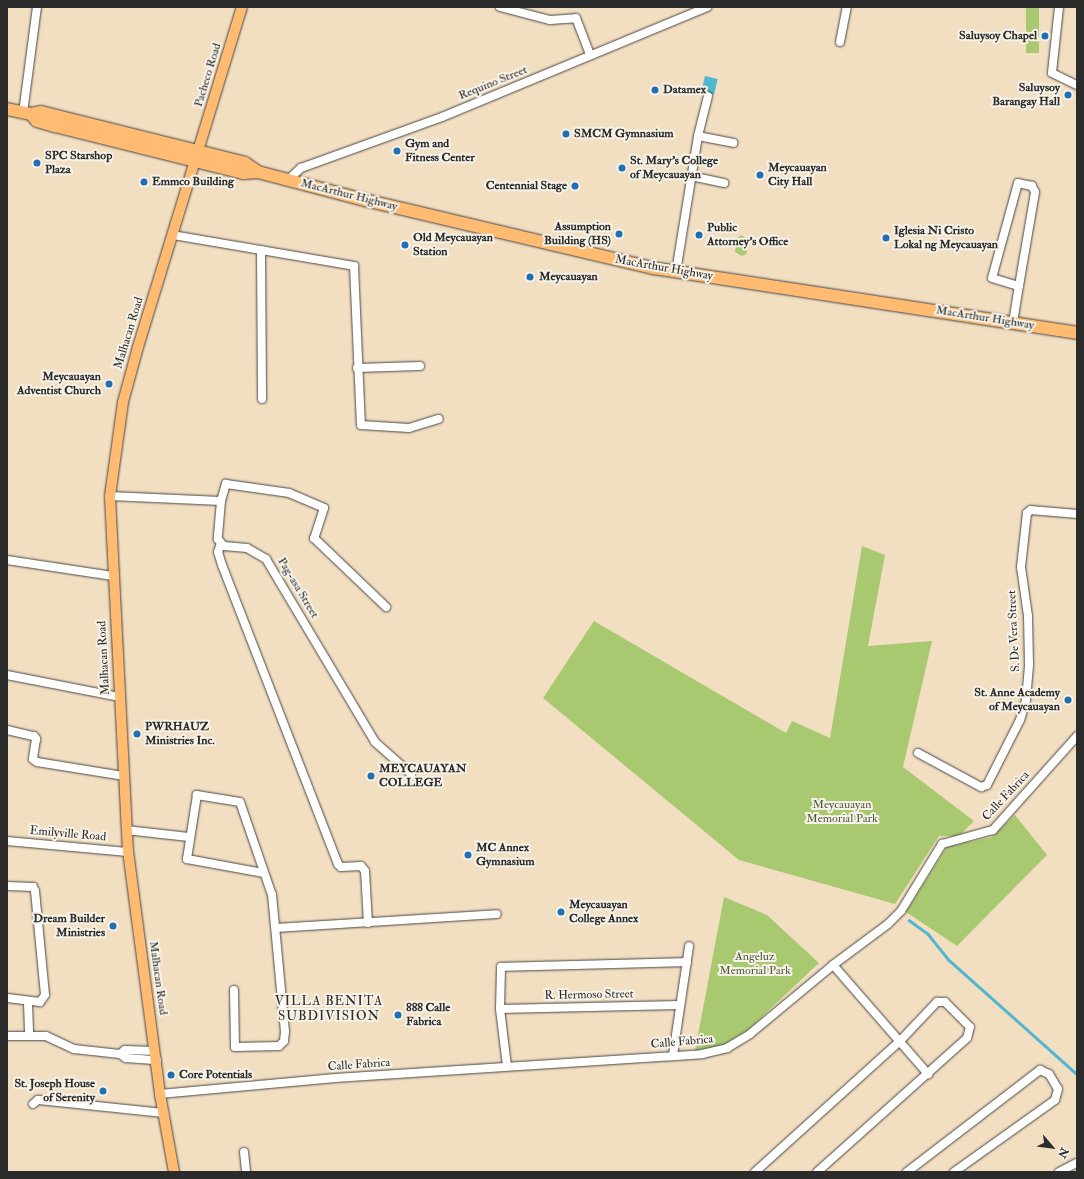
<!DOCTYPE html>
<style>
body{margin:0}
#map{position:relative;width:1084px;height:1179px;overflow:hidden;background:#f2dec1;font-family:"IM FELL Double Pica",serif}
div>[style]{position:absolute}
.green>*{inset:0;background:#a9c971;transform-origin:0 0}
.water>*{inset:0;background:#51b6cf;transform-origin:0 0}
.stream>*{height:2.5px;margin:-1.25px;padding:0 1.25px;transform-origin:1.25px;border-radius:1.25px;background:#51b6cf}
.roads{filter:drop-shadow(0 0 1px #494642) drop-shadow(0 0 1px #494642)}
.minor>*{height:8px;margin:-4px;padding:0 4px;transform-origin:4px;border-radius:4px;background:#fff}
.major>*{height:10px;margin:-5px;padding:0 5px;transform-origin:5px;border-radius:5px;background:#febb71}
.highway>*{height:12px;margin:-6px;padding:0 6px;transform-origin:6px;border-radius:6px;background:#febb71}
.dots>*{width:11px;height:11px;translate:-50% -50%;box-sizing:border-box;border:2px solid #f7f3e8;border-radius:50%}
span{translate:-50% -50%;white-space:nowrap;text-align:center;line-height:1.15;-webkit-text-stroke:4px #f7f3e8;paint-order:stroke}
.poi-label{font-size:12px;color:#2b2b2b;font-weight:700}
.right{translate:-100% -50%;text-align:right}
.left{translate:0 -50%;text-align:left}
.street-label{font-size:12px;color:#2b2b2b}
.park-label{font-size:12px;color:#515a40}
.neighbourhood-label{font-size:13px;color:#2b2b2b;letter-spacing:1px}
.frame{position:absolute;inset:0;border:8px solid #2b2b2b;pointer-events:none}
.north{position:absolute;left:1032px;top:1127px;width:40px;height:40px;-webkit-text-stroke:3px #f7f3e8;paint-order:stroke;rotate:118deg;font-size:11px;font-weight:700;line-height:16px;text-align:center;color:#2b2b2b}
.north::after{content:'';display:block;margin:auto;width:14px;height:18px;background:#2b2b2b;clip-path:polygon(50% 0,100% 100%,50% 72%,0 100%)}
</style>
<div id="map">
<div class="green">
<i style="left:1026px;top:7px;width:13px;height:46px"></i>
<i style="clip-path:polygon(742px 235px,749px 241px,746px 254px,742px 256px,735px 252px,737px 238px)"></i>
<i style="clip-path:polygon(862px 546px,885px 555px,868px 646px,932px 641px,903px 767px,974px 821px,959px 836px,939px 836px,895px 904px,739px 860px,543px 698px,594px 621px,786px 733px,792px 721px,830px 738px)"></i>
<i style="clip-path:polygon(1015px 815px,1047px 855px,957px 946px,906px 912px,947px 847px,992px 837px)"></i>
<i style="clip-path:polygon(724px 897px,767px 915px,819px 963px,748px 1030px,719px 1047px,695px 1051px)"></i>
</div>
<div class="water">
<i style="left:705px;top:76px;width:13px;height:16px;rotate:13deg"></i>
</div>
<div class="stream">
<i style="left:909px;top:920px;width:24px;rotate:36deg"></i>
<i style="left:928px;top:934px;width:33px;rotate:51deg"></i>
<i style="left:949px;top:960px;width:171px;rotate:41.7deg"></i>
</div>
<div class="roads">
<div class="minor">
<i style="left:500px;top:7px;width:52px;rotate:14.6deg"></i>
<i style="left:550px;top:20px;width:26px;rotate:-4deg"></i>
<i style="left:576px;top:18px;width:40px;rotate:69deg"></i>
<i style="left:1059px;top:7px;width:66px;rotate:96.1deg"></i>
<i style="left:1052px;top:73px;width:28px;rotate:26deg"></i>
<i style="left:840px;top:42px;width:36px;rotate:-79deg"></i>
<i style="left:23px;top:113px;width:107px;rotate:-82.5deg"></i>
<i style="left:698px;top:136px;width:36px;rotate:11deg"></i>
<i style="left:691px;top:176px;width:34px;rotate:12deg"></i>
<i style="left:288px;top:180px;width:18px;rotate:-43deg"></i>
<i style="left:301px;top:168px;width:150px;rotate:-19.9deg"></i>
<i style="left:442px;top:117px;width:287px;rotate:-22.5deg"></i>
<i style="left:173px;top:235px;width:184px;rotate:9.7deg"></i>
<i style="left:354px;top:266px;width:159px;rotate:87.5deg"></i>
<i style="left:361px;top:425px;width:48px;rotate:3.6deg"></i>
<i style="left:409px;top:428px;width:31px;rotate:-17deg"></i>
<i style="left:261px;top:250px;width:149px;rotate:89.6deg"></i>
<i style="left:676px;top:272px;width:138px;rotate:-80.8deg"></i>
<i style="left:698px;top:136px;width:41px;rotate:-76deg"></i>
<i style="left:1013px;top:323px;width:37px;rotate:-81deg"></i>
<i style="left:1019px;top:286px;width:95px;rotate:-80.3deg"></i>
<i style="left:1035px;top:192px;width:7px;rotate:-117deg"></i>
<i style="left:1032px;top:186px;width:14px;rotate:-168deg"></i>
<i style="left:1018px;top:183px;width:98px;rotate:105.3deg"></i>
<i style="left:992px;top:278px;width:28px;rotate:17deg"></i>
<i style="left:357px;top:368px;width:63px;rotate:-1.8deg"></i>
<i style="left:110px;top:496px;width:111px;rotate:2.6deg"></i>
<i style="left:221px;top:501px;width:38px;rotate:95deg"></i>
<i style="left:218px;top:539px;width:5px;rotate:53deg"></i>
<i style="left:221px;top:543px;width:4px;rotate:45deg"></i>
<i style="left:224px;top:546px;width:23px;rotate:5deg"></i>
<i style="left:247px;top:548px;width:22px;rotate:30deg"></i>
<i style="left:266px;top:559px;width:213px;rotate:59.2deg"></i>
<i style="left:375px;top:742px;width:48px;rotate:41.6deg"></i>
<i style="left:221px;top:501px;width:18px;rotate:-74deg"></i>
<i style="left:226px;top:484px;width:64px;rotate:8.1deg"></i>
<i style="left:289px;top:493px;width:38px;rotate:23deg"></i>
<i style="left:324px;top:508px;width:32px;rotate:108deg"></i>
<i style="left:314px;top:538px;width:100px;rotate:43.8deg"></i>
<i style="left:221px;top:543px;width:9px;rotate:108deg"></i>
<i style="left:218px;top:552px;width:14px;rotate:73deg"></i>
<i style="left:222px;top:565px;width:321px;rotate:68.8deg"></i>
<i style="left:338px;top:864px;width:4px;rotate:45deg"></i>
<i style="left:341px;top:867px;width:20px;rotate:-3deg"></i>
<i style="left:361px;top:866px;width:6px;rotate:51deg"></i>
<i style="left:365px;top:871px;width:52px;rotate:86.7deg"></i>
<i style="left:7px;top:560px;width:107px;rotate:8.6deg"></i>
<i style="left:7px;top:675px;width:114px;rotate:11.1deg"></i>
<i style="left:7px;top:730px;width:28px;rotate:13deg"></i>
<i style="left:34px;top:736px;width:4px;rotate:56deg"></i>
<i style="left:36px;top:739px;width:20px;rotate:99deg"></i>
<i style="left:33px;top:759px;width:5px;rotate:37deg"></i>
<i style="left:37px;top:762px;width:87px;rotate:9.2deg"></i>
<i style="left:918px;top:753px;width:72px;rotate:28.4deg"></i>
<i style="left:981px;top:787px;width:6px;rotate:-18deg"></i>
<i style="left:987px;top:785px;width:73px;rotate:-63.1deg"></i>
<i style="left:1020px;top:720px;width:21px;rotate:-73deg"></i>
<i style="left:1026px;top:700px;width:36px;rotate:-85deg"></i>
<i style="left:1029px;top:664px;width:48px;rotate:-91.2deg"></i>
<i style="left:1028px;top:616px;width:49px;rotate:-98.1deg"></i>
<i style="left:1021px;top:567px;width:54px;rotate:-83.7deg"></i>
<i style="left:1027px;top:513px;width:5px;rotate:-37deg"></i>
<i style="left:1031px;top:510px;width:46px;rotate:5deg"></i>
<i style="left:126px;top:830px;width:63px;rotate:6.3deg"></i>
<i style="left:7px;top:841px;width:121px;rotate:5.2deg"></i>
<i style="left:7px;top:886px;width:26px;rotate:2deg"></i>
<i style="left:33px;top:887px;width:4px;rotate:63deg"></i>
<i style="left:35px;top:891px;width:104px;rotate:84.5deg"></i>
<i style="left:45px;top:995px;width:9px;rotate:126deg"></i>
<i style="left:40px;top:1002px;width:33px;rotate:-173deg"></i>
<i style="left:276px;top:928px;width:221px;rotate:-3.6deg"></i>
<i style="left:833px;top:965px;width:145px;rotate:48.9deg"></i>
<i style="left:234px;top:990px;width:57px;rotate:89deg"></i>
<i style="left:235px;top:1047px;width:44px;rotate:-1.3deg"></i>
<i style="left:279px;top:1046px;width:7px;rotate:-45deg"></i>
<i style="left:284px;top:1041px;width:9px;rotate:-84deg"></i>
<i style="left:285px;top:1032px;width:138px;rotate:-95.4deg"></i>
<i style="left:272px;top:895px;width:98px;rotate:-109deg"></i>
<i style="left:240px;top:802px;width:44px;rotate:-170.8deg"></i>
<i style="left:197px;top:795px;width:65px;rotate:98.9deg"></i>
<i style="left:187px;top:859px;width:77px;rotate:10.4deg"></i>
<i style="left:28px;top:1003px;width:33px;rotate:88deg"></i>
<i style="left:500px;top:1009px;width:179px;rotate:-1.3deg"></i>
<i style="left:7px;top:1036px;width:39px"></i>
<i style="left:46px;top:1036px;width:31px;rotate:25deg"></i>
<i style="left:74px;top:1049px;width:46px;rotate:6.2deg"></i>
<i style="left:120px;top:1054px;width:7px;rotate:34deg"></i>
<i style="left:126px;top:1058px;width:31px;rotate:4deg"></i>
<i style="left:120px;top:1054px;width:6px;rotate:-39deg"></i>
<i style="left:125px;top:1050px;width:30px;rotate:2deg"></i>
<i style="left:673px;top:1055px;width:110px;rotate:-81.6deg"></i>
<i style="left:507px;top:1066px;width:57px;rotate:-97deg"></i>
<i style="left:500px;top:1009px;width:42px;rotate:-88.6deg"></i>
<i style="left:501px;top:967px;width:186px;rotate:-1.5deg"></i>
<i style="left:160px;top:1094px;width:176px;rotate:-5.2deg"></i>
<i style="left:335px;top:1078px;width:368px;rotate:-3.7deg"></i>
<i style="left:702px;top:1054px;width:26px;rotate:-13deg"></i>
<i style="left:727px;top:1048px;width:27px;rotate:-31deg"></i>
<i style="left:750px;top:1034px;width:108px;rotate:-39.7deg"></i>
<i style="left:833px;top:965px;width:69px;rotate:-36.7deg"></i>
<i style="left:888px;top:924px;width:18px;rotate:-45deg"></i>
<i style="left:901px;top:911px;width:79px;rotate:-58.5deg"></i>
<i style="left:942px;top:844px;width:53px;rotate:-15.4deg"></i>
<i style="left:993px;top:830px;width:126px;rotate:-48.2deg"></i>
<i style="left:33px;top:1104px;width:6px;rotate:-39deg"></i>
<i style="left:38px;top:1100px;width:127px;rotate:5.9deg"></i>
<i style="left:244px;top:1152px;width:20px;rotate:84deg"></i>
<i style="left:755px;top:1172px;width:195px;rotate:-42.1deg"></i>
<i style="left:900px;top:1041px;width:54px;rotate:-46.5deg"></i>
<i style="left:937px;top:1002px;width:8px"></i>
<i style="left:945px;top:1002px;width:35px;rotate:45deg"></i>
<i style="left:970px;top:1027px;width:11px;rotate:105deg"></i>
<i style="left:967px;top:1038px;width:201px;rotate:138.2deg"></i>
<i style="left:907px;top:1172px;width:168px;rotate:-37.5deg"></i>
<i style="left:1040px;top:1070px;width:10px;rotate:24deg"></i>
<i style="left:1049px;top:1074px;width:17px;rotate:59deg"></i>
<i style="left:1058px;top:1089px;width:11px;rotate:105deg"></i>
<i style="left:1055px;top:1100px;width:124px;rotate:144.5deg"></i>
<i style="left:1059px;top:1172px;width:20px;rotate:-27deg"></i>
</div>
<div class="major">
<i style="left:174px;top:1172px;width:79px;rotate:-100.2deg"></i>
<i style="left:160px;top:1094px;width:244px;rotate:-97.5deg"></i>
<i style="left:128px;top:852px;width:356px;rotate:-92.9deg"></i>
<i style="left:110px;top:496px;width:95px;rotate:-82.1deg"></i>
<i style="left:123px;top:402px;width:57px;rotate:-74.7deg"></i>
<i style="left:138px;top:347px;width:356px;rotate:-73deg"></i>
</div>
<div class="highway">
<i style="left:7px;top:109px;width:25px;rotate:12deg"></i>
<i style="left:31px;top:114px;width:10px;rotate:-11deg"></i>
<i style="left:41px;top:112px;width:210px;rotate:14deg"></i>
<i style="left:245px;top:163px;width:16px;rotate:35deg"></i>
<i style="left:31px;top:114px;width:9px;rotate:49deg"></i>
<i style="left:37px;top:121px;width:19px;rotate:16deg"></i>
<i style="left:55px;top:126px;width:194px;rotate:14deg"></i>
<i style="left:243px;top:173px;width:15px;rotate:-4deg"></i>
<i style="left:258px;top:172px;width:111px;rotate:14.7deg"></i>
<i style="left:365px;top:200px;width:296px;rotate:13.3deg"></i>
<i style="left:653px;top:268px;width:429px;rotate:8.7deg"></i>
</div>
</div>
<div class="dots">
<i style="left:1045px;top:36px;background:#1f6fb2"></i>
<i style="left:655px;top:90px;background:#1f6fb2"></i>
<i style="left:1068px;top:95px;background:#1f6fb2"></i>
<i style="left:566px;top:134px;background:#1f6fb2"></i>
<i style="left:397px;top:151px;background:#1f6fb2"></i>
<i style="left:37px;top:163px;background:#1f6fb2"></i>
<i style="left:622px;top:168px;background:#1f6fb2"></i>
<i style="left:760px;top:175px;background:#1f6fb2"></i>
<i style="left:144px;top:182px;background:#1f6fb2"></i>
<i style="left:575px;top:186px;background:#1f6fb2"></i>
<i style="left:619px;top:234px;background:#1f6fb2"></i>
<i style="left:699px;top:235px;background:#1f6fb2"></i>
<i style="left:886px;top:238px;background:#1f6fb2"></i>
<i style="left:405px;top:245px;background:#1f6fb2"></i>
<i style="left:530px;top:277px;background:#1f6fb2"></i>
<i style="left:109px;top:384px;background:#1f6fb2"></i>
<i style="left:1068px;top:700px;background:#1f6fb2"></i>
<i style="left:137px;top:734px;background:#1f6fb2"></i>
<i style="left:371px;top:776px;background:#1f6fb2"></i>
<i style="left:468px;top:855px;background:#1f6fb2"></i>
<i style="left:561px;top:912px;background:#1f6fb2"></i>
<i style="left:113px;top:926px;background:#1f6fb2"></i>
<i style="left:398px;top:1015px;background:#1f6fb2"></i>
<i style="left:171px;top:1075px;background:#1f6fb2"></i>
<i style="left:103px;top:1091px;background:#1f6fb2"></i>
</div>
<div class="poi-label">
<span class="right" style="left:1037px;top:36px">Saluysoy Chapel</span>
<span class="right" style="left:1060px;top:95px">Saluysoy<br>Barangay Hall</span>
<span class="left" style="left:663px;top:90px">Datamex</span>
<span class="left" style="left:574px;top:134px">SMCM Gymnasium</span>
<span class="left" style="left:405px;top:151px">Gym and<br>Fitness Center</span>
<span class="left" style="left:45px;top:163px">SPC Starshop<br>Plaza</span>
<span class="left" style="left:630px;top:168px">St. Mary's College<br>of Meycauayan</span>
<span class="left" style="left:768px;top:175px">Meycauayan<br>City Hall</span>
<span class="left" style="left:152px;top:182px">Emmco Building</span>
<span class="right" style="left:567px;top:186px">Centennial Stage</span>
<span class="right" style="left:611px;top:234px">Assumption<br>Building (HS)</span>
<span class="left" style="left:707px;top:235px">Public<br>Attorney's Office</span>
<span class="left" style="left:894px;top:238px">Iglesia Ni Cristo<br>Lokal ng Meycauayan</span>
<span class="left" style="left:413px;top:245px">Old Meycauayan<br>Station</span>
<span class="left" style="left:539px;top:277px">Meycauayan</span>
<span class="right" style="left:101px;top:384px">Meycauayan<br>Adventist Church</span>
<span class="right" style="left:1060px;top:700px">St. Anne Academy<br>of Meycauayan</span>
<span class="left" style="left:145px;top:734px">PWRHAUZ<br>Ministries Inc.</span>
<span class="left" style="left:379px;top:776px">MEYCAUAYAN<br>COLLEGE</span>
<span class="left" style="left:476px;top:855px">MC Annex<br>Gymnasium</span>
<span class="left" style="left:569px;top:912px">Meycauayan<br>College Annex</span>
<span class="right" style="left:105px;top:926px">Dream Builder<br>Ministries</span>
<span class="left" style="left:406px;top:1015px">888 Calle<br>Fabrica</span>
<span class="left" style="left:179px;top:1075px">Core Potentials</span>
<span class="right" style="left:95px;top:1091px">St. Joseph House<br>of Serenity</span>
</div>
<div class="street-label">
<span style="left:208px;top:75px;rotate:-73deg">Pacheco Road</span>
<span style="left:493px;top:83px;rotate:-22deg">Requino Street</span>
<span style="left:349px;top:195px;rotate:14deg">MacArthur Highway</span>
<span style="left:664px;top:268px;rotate:10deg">MacArthur Highway</span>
<span style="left:985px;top:318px;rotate:9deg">MacArthur Highway</span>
<span style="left:129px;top:333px;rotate:-73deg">Malhacan Road</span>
<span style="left:298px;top:588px;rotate:59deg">Pag-asa Street</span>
<span style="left:1014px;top:631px;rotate:-93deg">S. De Vera Street</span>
<span style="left:104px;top:658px;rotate:-93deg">Malhacan Road</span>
<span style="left:1006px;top:796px;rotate:-47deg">Calle Fabrica</span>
<span style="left:68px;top:834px;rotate:5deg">Emilyville Road</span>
<span style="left:158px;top:978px;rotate:82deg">Malhacan Road</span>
<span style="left:589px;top:995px;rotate:-1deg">R. Hermoso Street</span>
<span style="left:682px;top:1042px;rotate:-5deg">Calle Fabrica</span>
<span style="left:359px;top:1065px;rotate:-4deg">Calle Fabrica</span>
</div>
<div class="park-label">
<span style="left:842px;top:812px">Meycauayan<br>Memorial Park</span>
<span style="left:755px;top:964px">Angeluz<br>Memorial Park</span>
</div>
<div class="neighbourhood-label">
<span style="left:329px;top:1009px">VILLA BENITA<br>SUBDIVISION</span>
</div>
<div class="frame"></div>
<div class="north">N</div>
</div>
